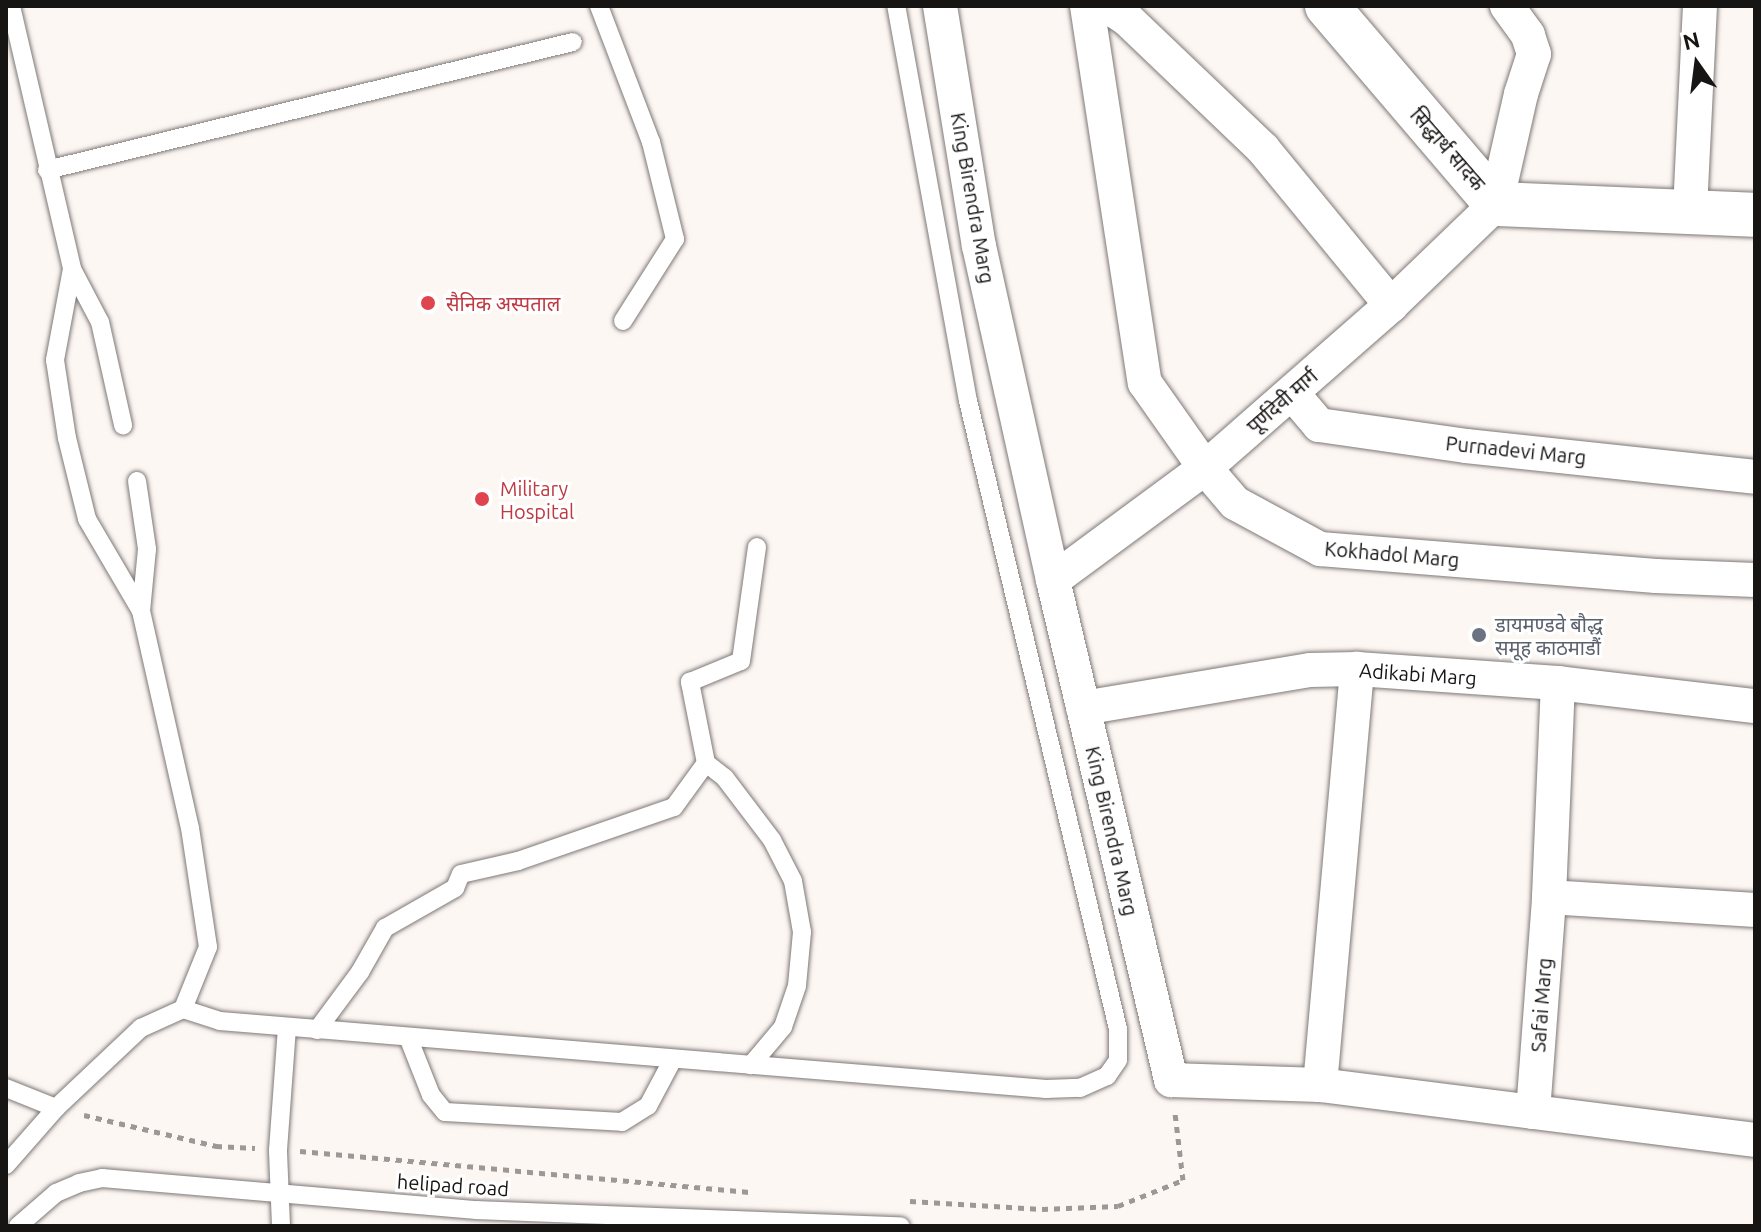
<!DOCTYPE html>
<meta charset="utf-8">
<style>
body{margin:0}
#map{position:relative;width:1761px;height:1232px;overflow:hidden;background:#fdf7f4;font-family:Ubuntu,"Noto Sans Devanagari",sans-serif}
div>[style]{position:absolute}
.path>*{height:5px;margin-top:-2.5px;transform-origin:0;background:repeating-linear-gradient(90deg,#9c9896 0 6px,transparent 0 12px)}
.roads{filter:drop-shadow(0 0 2px #7e7876) drop-shadow(0 0 2px #7e7876)}
.lane>*{height:18px;margin:-9px;padding:0 9px;transform-origin:9px;border-radius:9px;background:#fff}
.street>*{height:34px;margin:-17px;padding:0 17px;transform-origin:17px;border-radius:17px;background:#fff}
.secondary>*{height:44px;margin:-22px;padding:0 22px;transform-origin:22px;border-radius:22px;background:#fff}
.dots>*{width:22px;height:22px;translate:-50% -50%;box-sizing:border-box;border:4px solid #fff;border-radius:50%}
span{translate:-50% -50%;white-space:nowrap;text-align:center;line-height:1.15;-webkit-text-stroke:6px #fff;paint-order:stroke}
.street-label{font-size:20px;color:#171514}
.health-label{font-size:20px;color:#be3a42}
.left{translate:0 -50%;text-align:left}
.worship-label{font-size:20px;color:#5b616d}
.frame{position:absolute;inset:0;border:8px solid #171514;pointer-events:none}
.north{position:absolute;left:1657px;top:24px;width:80px;height:80px;-webkit-text-stroke:6px #fff;paint-order:stroke;rotate:346deg;font-size:22px;font-weight:700;line-height:32px;text-align:center;color:#171514}
.north::after{content:'';display:block;margin:auto;width:28px;height:36px;background:#171514;clip-path:polygon(50% 0,100% 100%,50% 72%,0 100%)}
</style>
<div id="map">
<div class="path">
<i style="left:84px;top:1115px;width:136px;rotate:13.2deg"></i>
<i style="left:216px;top:1146px;width:39px;rotate:3deg"></i>
<i style="left:300px;top:1151px;width:454px;rotate:5.2deg"></i>
<i style="left:910px;top:1201px;width:132px;rotate:3.5deg"></i>
<i style="left:1042px;top:1209px;width:76px;rotate:-2.3deg"></i>
<i style="left:1118px;top:1206px;width:70px;rotate:-21.8deg"></i>
<i style="left:1183px;top:1180px;width:67px;rotate:-96.8deg"></i>
</div>
<div class="roads">
<div class="lane">
<i style="left:11px;top:6px;width:270px;rotate:76.9deg"></i>
<i style="left:72px;top:269px;width:60px;rotate:62.2deg"></i>
<i style="left:100px;top:322px;width:106px;rotate:77.4deg"></i>
<i style="left:599px;top:6px;width:146px;rotate:69.1deg"></i>
<i style="left:651px;top:142px;width:100px;rotate:76.1deg"></i>
<i style="left:675px;top:239px;width:97px;rotate:122.4deg"></i>
<i style="left:47px;top:170px;width:541px;rotate:-13.68deg"></i>
<i style="left:72px;top:269px;width:93px;rotate:100.6deg"></i>
<i style="left:55px;top:360px;width:79px;rotate:81.3deg"></i>
<i style="left:67px;top:438px;width:83px;rotate:76.1deg"></i>
<i style="left:87px;top:519px;width:107px;rotate:59.6deg"></i>
<i style="left:141px;top:611px;width:222px;rotate:77.3deg"></i>
<i style="left:190px;top:828px;width:120px;rotate:81.4deg"></i>
<i style="left:208px;top:947px;width:67px;rotate:112deg"></i>
<i style="left:137px;top:481px;width:69px;rotate:81.6deg"></i>
<i style="left:147px;top:549px;width:62px;rotate:95.5deg"></i>
<i style="left:706px;top:763px;width:83px;rotate:-101.2deg"></i>
<i style="left:690px;top:682px;width:55px;rotate:-22.4deg"></i>
<i style="left:741px;top:661px;width:115px;rotate:-82deg"></i>
<i style="left:317px;top:1030px;width:72px;rotate:-53.4deg"></i>
<i style="left:360px;top:972px;width:51px;rotate:-60.4deg"></i>
<i style="left:385px;top:928px;width:81px;rotate:-29.7deg"></i>
<i style="left:455px;top:888px;width:15px;rotate:-67deg"></i>
<i style="left:461px;top:874px;width:58px;rotate:-12.8deg"></i>
<i style="left:518px;top:861px;width:165px;rotate:-19.1deg"></i>
<i style="left:674px;top:807px;width:54px;rotate:-54deg"></i>
<i style="left:706px;top:763px;width:24px;rotate:38deg"></i>
<i style="left:725px;top:778px;width:78px;rotate:52.8deg"></i>
<i style="left:772px;top:840px;width:46px;rotate:62.9deg"></i>
<i style="left:793px;top:881px;width:52px;rotate:80deg"></i>
<i style="left:802px;top:932px;width:54px;rotate:95.3deg"></i>
<i style="left:797px;top:986px;width:43px;rotate:108.9deg"></i>
<i style="left:783px;top:1027px;width:50px;rotate:130.1deg"></i>
<i style="left:408px;top:1037px;width:62px;rotate:68.4deg"></i>
<i style="left:431px;top:1095px;width:22px;rotate:51deg"></i>
<i style="left:445px;top:1112px;width:177px;rotate:3.2deg"></i>
<i style="left:622px;top:1122px;width:31px;rotate:-32deg"></i>
<i style="left:648px;top:1106px;width:53px;rotate:-62deg"></i>
<i style="left:6px;top:1088px;width:54px;rotate:21.8deg"></i>
<i style="left:56px;top:1108px;width:117px;rotate:-43.3deg"></i>
<i style="left:141px;top:1028px;width:46px;rotate:-24.3deg"></i>
<i style="left:183px;top:1009px;width:39px;rotate:18deg"></i>
<i style="left:220px;top:1021px;width:829px;rotate:4.71deg"></i>
<i style="left:1046px;top:1089px;width:34px;rotate:-2deg"></i>
<i style="left:1080px;top:1088px;width:30px;rotate:-24deg"></i>
<i style="left:1107px;top:1076px;width:19px;rotate:-55deg"></i>
<i style="left:1118px;top:1060px;width:31px;rotate:-90deg"></i>
<i style="left:1118px;top:1029px;width:646px;rotate:-103.43deg"></i>
<i style="left:968px;top:401px;width:402px;rotate:-100.3deg"></i>
<i style="left:6px;top:1165px;width:76px;rotate:-48.7deg"></i>
<i style="left:18px;top:1226px;width:50px;rotate:-41deg"></i>
<i style="left:56px;top:1193px;width:25px;rotate:-23deg"></i>
<i style="left:79px;top:1183px;width:24px;rotate:-12deg"></i>
<i style="left:102px;top:1178px;width:376px;rotate:4.9deg"></i>
<i style="left:477px;top:1210px;width:424px;rotate:2.2deg"></i>
<i style="left:281px;top:1226px;width:76px;rotate:-92.3deg"></i>
<i style="left:278px;top:1150px;width:123px;rotate:-85.8deg"></i>
</div>
<div class="street">
<i style="left:940px;top:6px;width:243px;rotate:80.8deg"></i>
<i style="left:979px;top:246px;width:342px;rotate:77.5deg"></i>
<i style="left:1053px;top:580px;width:514px;rotate:76.72deg"></i>
<i style="left:1171px;top:1080px;width:149px;rotate:1.9deg"></i>
<i style="left:1320px;top:1085px;width:438px;rotate:7.2deg"></i>
<i style="left:1087px;top:6px;width:381px;rotate:81.3deg"></i>
<i style="left:1145px;top:383px;width:104px;rotate:54.8deg"></i>
<i style="left:1205px;top:468px;width:46px;rotate:49.4deg"></i>
<i style="left:1235px;top:503px;width:97px;rotate:28.4deg"></i>
<i style="left:1320px;top:549px;width:337px;rotate:4.6deg"></i>
<i style="left:1656px;top:576px;width:99px;rotate:2.3deg"></i>
<i style="left:1107px;top:6px;width:24px;rotate:33deg"></i>
<i style="left:1127px;top:19px;width:188px;rotate:43.7deg"></i>
<i style="left:1263px;top:149px;width:202px;rotate:50.6deg"></i>
<i style="left:1690px;top:210px;width:204px;rotate:-87.2deg"></i>
<i style="left:1292px;top:393px;width:42px;rotate:49.8deg"></i>
<i style="left:1319px;top:425px;width:148px;rotate:8.1deg"></i>
<i style="left:1466px;top:446px;width:291px;rotate:6.1deg"></i>
<i style="left:1053px;top:580px;width:189px;rotate:-36.4deg"></i>
<i style="left:1205px;top:468px;width:247px;rotate:-41.2deg"></i>
<i style="left:1391px;top:305px;width:146px;rotate:-43.9deg"></i>
<i style="left:1496px;top:204px;width:113px;rotate:-77.2deg"></i>
<i style="left:1521px;top:94px;width:42px;rotate:-72deg"></i>
<i style="left:1534px;top:54px;width:20px;rotate:-108deg"></i>
<i style="left:1528px;top:35px;width:36px;rotate:-126deg"></i>
<i style="left:1083px;top:708px;width:230px;rotate:-9.5deg"></i>
<i style="left:1310px;top:670px;width:47px;rotate:-1.2deg"></i>
<i style="left:1357px;top:669px;width:201px;rotate:4deg"></i>
<i style="left:1558px;top:683px;width:198px;rotate:6.7deg"></i>
<i style="left:1549px;top:897px;width:206px;rotate:3.6deg"></i>
<i style="left:1320px;top:1085px;width:418px;rotate:-84.9deg"></i>
<i style="left:1533px;top:1112px;width:216px;rotate:-85.7deg"></i>
<i style="left:1549px;top:897px;width:214px;rotate:-87.6deg"></i>
</div>
<div class="secondary">
<i style="left:1327px;top:6px;width:260px;rotate:49.5deg"></i>
<i style="left:1496px;top:204px;width:259px;rotate:2.4deg"></i>
</div>
</div>
<div class="dots">
<i style="left:428px;top:303px;background:#e0444e"></i>
<i style="left:482px;top:499px;background:#e0444e"></i>
<i style="left:1479px;top:635px;background:#6b7280"></i>
</div>
<div class="street-label">
<span style="left:1448px;top:149px;rotate:49deg">सिद्धार्थ सादक</span>
<span style="left:973px;top:198px;rotate:80deg">King Birendra Marg</span>
<span style="left:1282px;top:401px;rotate:-41deg">पूर्णदेवी मार्ग</span>
<span style="left:1516px;top:450px;rotate:6deg">Purnadevi Marg</span>
<span style="left:1392px;top:554px;rotate:5deg">Kokhadol Marg</span>
<span style="left:1418px;top:674px;rotate:4deg">Adikabi Marg</span>
<span style="left:1112px;top:831px;rotate:77deg">King Birendra Marg</span>
<span style="left:1541px;top:1005px;rotate:-86deg">Safai Marg</span>
<span style="left:453px;top:1185px;rotate:4deg">helipad road</span>
</div>
<div class="health-label">
<span class="left" style="left:446px;top:303px">सैनिक अस्पताल</span>
<span class="left" style="left:500px;top:500px">Military<br>Hospital</span>
</div>
<div class="worship-label">
<span class="left" style="left:1495px;top:636px">डायमण्डवे बौद्ध<br>समूह काठमाडौं</span>
</div>
<div class="frame"></div>
<div class="north">N</div>
</div>
